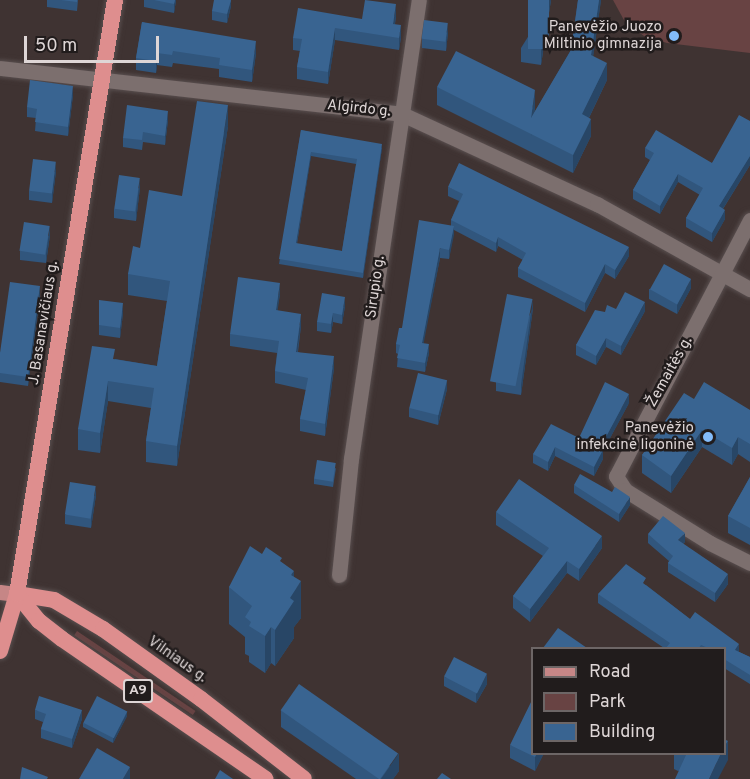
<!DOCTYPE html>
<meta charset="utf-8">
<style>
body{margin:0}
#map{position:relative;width:750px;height:779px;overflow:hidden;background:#3f3332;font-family:Overpass,sans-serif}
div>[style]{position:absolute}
.green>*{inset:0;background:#684343;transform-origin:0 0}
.roads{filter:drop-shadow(0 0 2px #594f4f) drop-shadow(0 0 2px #594f4f)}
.minor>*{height:15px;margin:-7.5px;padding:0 7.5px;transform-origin:7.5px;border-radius:7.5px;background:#7c6f6e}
.primary>*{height:15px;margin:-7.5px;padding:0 7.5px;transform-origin:7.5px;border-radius:7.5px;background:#c68686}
.trunk>*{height:16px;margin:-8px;padding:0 8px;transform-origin:8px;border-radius:8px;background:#de8e8e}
.wall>*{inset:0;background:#31567d}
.shaded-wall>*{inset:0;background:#284666}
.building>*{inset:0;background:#396491;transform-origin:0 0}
.dots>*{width:16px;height:16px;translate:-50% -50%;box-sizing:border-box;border:3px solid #211c1c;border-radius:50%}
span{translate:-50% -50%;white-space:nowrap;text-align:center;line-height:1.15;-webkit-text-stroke:5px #211c1c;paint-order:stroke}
.shield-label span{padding:2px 4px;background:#211c1c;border:2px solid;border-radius:4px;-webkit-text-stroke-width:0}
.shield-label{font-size:14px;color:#ded6d6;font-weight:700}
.poi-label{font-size:15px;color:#ded6d6}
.right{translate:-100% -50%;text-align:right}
.street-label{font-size:15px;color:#ded6d6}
.legend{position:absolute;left:531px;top:647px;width:195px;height:108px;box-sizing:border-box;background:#211c1c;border:2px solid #6d6666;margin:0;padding:8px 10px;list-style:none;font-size:18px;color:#ded6d6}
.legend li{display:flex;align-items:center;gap:12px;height:30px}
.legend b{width:30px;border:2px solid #6d6666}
.scale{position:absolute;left:24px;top:36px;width:135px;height:27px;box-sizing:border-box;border:3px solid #ded6d6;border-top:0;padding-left:8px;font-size:18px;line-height:21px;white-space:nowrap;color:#ded6d6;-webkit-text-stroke:4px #211c1c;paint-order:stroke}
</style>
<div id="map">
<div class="green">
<i style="clip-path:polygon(613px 0,750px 0,750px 53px,667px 43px,644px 36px,625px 22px)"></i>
<i style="left:77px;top:631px;width:143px;height:5px;rotate:34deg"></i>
</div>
<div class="roads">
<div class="minor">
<i style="left:0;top:68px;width:405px;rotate:6.5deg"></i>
<i style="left:402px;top:114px;width:215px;rotate:24.8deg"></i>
<i style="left:597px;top:204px;width:175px;rotate:29.1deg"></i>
<i style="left:750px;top:220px;width:289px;rotate:117.6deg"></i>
<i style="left:616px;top:476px;width:17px;rotate:57deg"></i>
<i style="left:625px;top:490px;width:100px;rotate:31.9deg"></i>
<i style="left:710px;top:543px;width:45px;rotate:26.6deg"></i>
<i style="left:339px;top:575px;width:117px;rotate:-84.1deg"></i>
<i style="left:351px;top:459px;width:464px;rotate:-81.6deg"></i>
</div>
<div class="primary">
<i style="left:0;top:592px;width:17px;rotate:7deg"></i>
</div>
<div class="trunk">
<i style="left:17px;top:594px;width:37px;rotate:9deg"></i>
<i style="left:54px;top:600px;width:57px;rotate:30.6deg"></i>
<i style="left:103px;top:629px;width:120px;rotate:35.5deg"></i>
<i style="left:201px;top:699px;width:130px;rotate:37.8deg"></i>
<i style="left:17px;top:594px;width:35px;rotate:51deg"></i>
<i style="left:39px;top:621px;width:29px;rotate:38deg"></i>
<i style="left:62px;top:639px;width:247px;rotate:34.5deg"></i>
<i style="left:0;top:651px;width:59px;rotate:-73.4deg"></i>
<i style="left:17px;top:594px;width:602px;rotate:-80.63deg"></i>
</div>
</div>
<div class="wall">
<i style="clip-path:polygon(47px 0,78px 0,77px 11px,47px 7px)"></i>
<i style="clip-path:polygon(144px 0,176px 0,174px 13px,144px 7px)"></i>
<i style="clip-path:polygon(231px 0,231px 6px,227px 23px,212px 20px,212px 11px)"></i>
<i style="clip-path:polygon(551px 0,541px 65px,521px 62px,521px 48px)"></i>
<i style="clip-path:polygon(578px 0,601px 0,593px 56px,607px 80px,589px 118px,591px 136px,573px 173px,437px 105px,437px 87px,535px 108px,534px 113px,571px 50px)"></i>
<i style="clip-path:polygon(396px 16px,395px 24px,401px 37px,399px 50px,335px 40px,328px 84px,297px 79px,297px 67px,300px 51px,293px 50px,293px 38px,362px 19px)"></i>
<i style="clip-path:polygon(142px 22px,256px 53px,252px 82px,219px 77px,219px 69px,173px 63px,172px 67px,157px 65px,156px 73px,136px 70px,136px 58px)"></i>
<i style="clip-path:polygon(448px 32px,446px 51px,422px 48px,422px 39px)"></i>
<i style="clip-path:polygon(73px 95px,68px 136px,35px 131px,36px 118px,27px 117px,27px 107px)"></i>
<i style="clip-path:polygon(168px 120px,165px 145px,143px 142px,142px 150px,123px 147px,123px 138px)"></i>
<i style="clip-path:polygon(750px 121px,750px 165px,723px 209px,725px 219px,712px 242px,686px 227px,686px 218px,700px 195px,678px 182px,660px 214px,633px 199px,633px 190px,650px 160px,645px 157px,645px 148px,712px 163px)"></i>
<i style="clip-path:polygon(228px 126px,177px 466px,146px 462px,146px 441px,151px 408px,108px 401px,100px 453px,78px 450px,78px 429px,115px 359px,157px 366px,167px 301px,128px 295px,128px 274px,140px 248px,182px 196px)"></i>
<i style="clip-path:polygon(evenodd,301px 130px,382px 148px,363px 278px,279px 264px,301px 130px,311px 156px,356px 164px,342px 251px,297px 244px,311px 156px)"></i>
<i style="clip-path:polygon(56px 171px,52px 203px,29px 200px,29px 191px)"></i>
<i style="clip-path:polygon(140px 187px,136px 221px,114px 218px,114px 209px)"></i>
<i style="clip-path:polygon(448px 187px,629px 256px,615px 279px,605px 273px,585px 312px,518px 277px,518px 268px,523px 260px,498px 246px,496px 252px,454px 230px,449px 259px,440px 258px,423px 343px,429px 353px,425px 372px,397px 367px,398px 354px,396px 353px,396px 344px,402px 328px,451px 226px,451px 220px,459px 201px,448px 196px)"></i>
<i style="clip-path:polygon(50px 235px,46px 263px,20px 260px,20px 251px)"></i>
<i style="clip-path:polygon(691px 288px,677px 314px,649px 299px,649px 289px)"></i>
<i style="clip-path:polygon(280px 294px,277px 310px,301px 326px,298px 352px,334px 368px,325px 436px,300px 431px,300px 419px,306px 390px,275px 383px,275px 371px,277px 353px,230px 346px,230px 334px)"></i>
<i style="clip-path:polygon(40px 295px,28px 386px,0 382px,0 353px)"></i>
<i style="clip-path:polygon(99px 300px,123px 313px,120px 338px,99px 335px)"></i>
<i style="clip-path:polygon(345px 306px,342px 324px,333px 322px,331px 333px,317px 331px,317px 322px)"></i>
<i style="clip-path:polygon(533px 308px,521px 395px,496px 391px,496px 382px)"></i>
<i style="clip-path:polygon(616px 309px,645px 311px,621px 355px,606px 347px,596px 365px,576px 355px,576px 345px,605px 312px)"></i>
<i style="clip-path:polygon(447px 389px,438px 425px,409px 417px,409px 408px)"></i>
<i style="clip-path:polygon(694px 399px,750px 410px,750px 462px,738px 454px,732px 465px,702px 447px,671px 493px,642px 473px,642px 455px)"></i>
<i style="clip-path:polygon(629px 403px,603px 451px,603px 459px,594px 476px,555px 456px,548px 471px,533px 463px,533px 454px,579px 438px)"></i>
<i style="clip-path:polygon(336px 468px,333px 487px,314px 484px,314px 479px)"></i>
<i style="clip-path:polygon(750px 477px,750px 545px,728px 533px,728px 516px)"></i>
<i style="clip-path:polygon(574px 485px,630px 505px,619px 522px,574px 493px)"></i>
<i style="clip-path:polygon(96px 495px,91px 528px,65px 524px,65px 515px)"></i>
<i style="clip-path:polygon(496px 512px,602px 548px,579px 581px,567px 573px,530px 622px,513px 608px,513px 596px,543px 556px,496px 525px)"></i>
<i style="clip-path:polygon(648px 534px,685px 542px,683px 544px,728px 584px,715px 602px,668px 572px,668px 563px,669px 561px,648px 543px)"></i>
<i style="clip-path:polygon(262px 554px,282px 563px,294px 577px,301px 618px,294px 627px,294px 638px,275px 666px,271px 663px,265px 673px,249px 662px,249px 656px,245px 654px,245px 637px,229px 624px,229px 587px)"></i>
<i style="clip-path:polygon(646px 585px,690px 619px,739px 652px,750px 657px,750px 684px,724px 668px,724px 648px,664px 648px,598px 603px,598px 594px)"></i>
<i style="clip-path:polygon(444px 677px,487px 684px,476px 703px,444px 686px)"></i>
<i style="clip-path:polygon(35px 710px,82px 719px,72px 748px,41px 738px,41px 729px,43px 722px,35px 719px)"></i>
<i style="clip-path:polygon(281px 710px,399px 771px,393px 779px,356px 779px,281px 727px)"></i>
<i style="clip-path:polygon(127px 716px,113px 743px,83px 727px,83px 723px)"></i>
<i style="clip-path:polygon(510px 745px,544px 753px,535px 771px,510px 758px)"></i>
<i style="clip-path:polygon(674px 753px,724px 753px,728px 760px,678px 771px,674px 769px)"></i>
</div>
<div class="shaded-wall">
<i style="clip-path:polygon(175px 0,176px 0,174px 13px,174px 4px)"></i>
<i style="clip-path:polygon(231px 0,231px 6px,227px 23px,227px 14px)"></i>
<i style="clip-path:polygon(549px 0,551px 0,541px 65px,541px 51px)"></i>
<i style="clip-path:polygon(599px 0,601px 0,591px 73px,591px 55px)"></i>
<i style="clip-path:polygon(396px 4px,396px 16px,393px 36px,393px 24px)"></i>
<i style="clip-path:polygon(448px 23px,448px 32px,446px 51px,446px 42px)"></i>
<i style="clip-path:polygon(401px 25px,401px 37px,399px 50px,399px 38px)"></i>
<i style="clip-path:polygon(335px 28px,335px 40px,328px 84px,328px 72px)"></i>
<i style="clip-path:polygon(256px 41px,256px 53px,252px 82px,252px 70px)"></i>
<i style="clip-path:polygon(157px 53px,157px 65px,156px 73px,156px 61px)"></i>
<i style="clip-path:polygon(607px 63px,607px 80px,582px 132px,582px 114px)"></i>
<i style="clip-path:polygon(73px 86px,73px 95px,68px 136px,68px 127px)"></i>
<i style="clip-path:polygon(535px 90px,535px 108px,531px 136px,531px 118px)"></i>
<i style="clip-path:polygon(228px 105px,228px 126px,177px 466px,177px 446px)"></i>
<i style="clip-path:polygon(168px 111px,168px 120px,165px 145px,165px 136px)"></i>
<i style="clip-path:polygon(591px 119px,591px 136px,573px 173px,573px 155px)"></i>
<i style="clip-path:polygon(382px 144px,382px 148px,363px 278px,363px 273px)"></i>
<i style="clip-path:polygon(311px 152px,311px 156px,296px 248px,296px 243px)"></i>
<i style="clip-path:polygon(750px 156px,750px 165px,719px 215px,719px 206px)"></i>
<i style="clip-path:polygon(56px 162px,56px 171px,52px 203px,52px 193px)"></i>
<i style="clip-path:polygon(678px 174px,678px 182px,660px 214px,660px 206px)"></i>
<i style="clip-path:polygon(140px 178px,140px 187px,136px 221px,136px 212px)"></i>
<i style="clip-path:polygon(725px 210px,725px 219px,712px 242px,712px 233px)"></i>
<i style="clip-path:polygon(50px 226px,50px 235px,46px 263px,46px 254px)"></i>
<i style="clip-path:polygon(454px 226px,454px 235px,449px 259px,449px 250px)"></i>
<i style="clip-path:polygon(498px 237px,498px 246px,496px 252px,496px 243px)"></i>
<i style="clip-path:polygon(629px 247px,629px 256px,615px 279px,615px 270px)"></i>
<i style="clip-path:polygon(440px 248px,440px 258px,422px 352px,422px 343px)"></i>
<i style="clip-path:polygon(605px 264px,605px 273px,585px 312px,585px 303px)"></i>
<i style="clip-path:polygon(691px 279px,691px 288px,677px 314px,677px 305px)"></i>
<i style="clip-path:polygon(280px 283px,280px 294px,276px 322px,276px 310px)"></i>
<i style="clip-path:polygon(40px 286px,40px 295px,28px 386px,28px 377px)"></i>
<i style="clip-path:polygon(345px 297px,345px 306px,342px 324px,342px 315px)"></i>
<i style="clip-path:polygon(533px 299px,533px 308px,521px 395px,521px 385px)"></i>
<i style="clip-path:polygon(645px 302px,645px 311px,621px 355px,621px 346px)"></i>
<i style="clip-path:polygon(123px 303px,123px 313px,120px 338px,120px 328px)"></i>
<i style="clip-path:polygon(333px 313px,333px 322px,331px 333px,331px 324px)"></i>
<i style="clip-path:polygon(301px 314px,301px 326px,296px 363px,296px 352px)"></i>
<i style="clip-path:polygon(606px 338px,606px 347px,596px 365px,596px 356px)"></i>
<i style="clip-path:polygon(429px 344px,429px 353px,425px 372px,425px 363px)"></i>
<i style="clip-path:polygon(334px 356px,334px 368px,325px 436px,325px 424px)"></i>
<i style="clip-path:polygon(447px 380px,447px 389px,438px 425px,438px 415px)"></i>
<i style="clip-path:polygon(108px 381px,108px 401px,100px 453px,100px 433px)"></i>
<i style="clip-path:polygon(629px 394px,629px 403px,603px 451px,603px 459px,594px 476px,594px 467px,600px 448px)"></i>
<i style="clip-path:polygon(702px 430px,702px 447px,671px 493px,671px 476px)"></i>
<i style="clip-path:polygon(738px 437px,738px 454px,732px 465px,732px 448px)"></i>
<i style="clip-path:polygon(555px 447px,555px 456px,548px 471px,548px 462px)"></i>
<i style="clip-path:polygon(96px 486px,96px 495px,91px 528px,91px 519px)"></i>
<i style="clip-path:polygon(630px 497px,630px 505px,619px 522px,619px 514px)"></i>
<i style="clip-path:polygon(685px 533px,685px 542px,678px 549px,678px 540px)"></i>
<i style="clip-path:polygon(602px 536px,602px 548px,579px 581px,579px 569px)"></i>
<i style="clip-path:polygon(567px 561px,567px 573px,530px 622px,530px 609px)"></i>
<i style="clip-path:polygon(294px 571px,294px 591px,301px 581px,301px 618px,294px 627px,294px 638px,275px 666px,275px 630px,291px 575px)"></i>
<i style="clip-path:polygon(728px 574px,728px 584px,715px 602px,715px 593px)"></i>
<i style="clip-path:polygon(271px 627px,271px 663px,265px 673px,265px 636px)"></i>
<i style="clip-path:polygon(739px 644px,739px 653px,735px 650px)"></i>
<i style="clip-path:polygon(487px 674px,487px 684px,476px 703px,476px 694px)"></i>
<i style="clip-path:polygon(82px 710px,82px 719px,72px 748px,72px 739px)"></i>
<i style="clip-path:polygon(127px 711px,127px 716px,113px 743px,113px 738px)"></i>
<i style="clip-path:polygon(728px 741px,728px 760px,718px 779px,709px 779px,721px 753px,724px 753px,724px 747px)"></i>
<i style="clip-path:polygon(399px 753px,399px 771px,393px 779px,381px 779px)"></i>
<i style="clip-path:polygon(537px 753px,544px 753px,535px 771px,535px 757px)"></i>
<i style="clip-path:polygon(130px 767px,130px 779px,123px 779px)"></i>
</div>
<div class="building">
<i style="clip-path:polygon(61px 0,77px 0,77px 2px)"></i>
<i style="clip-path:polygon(154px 0,175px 0,174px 4px)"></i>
<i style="clip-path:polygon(214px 0,231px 0,227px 14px,212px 11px)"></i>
<i style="clip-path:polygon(365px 0,396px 4px,393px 24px,401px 25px,399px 38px,335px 28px,328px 72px,297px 67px,302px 39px,293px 38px,298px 8px,362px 19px)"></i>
<i style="left:528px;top:0;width:21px;height:49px"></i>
<i style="clip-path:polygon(578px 0,599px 0,591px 55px,607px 63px,582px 114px,591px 119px,573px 155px,437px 87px,456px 51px,535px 90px,531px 118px,571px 50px)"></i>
<i style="left:424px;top:20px;width:24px;height:19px;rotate:7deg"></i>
<i style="clip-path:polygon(142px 22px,256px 41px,252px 70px,219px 65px,220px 58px,173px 51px,172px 55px,157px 53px,156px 61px,136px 58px)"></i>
<i style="clip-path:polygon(30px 80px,73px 86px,68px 127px,35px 122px,37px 109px,27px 107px)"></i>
<i style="clip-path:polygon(197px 101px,228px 105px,177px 446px,146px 441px,154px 388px,108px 381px,100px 433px,78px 429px,92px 346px,115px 349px,113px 359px,157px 366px,170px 281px,128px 274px,133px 246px,140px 248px,149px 190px,182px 196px)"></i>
<i style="clip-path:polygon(127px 105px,168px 111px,165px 136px,143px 132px,142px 140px,123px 138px)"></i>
<i style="clip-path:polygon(739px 115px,750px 121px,750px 156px,719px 206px,725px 210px,712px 233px,686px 218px,703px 188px,678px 174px,660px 206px,633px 190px,654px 153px,645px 148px,656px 130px,712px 163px)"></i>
<i style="clip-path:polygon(evenodd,301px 130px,382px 144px,363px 273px,279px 259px,301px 130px,311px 152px,357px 159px,342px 251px,296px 243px,311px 152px)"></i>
<i style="left:33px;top:159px;width:23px;height:32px;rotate:7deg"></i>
<i style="clip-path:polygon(459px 163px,629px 247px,615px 270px,605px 264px,585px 303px,518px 268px,526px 253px,498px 237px,496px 243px,451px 220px,463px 194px,448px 187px)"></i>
<i style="left:119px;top:175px;width:21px;height:34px;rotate:8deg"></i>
<i style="clip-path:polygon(419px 220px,454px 226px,449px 250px,440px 248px,422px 343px,429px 344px,425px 363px,397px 358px,400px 345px,396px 344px,399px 328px,402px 328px)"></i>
<i style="left:24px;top:222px;width:26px;height:29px;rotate:9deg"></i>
<i style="left:664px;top:264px;width:31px;height:29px;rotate:29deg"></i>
<i style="clip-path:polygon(238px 277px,280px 283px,276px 310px,301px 314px,296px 352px,334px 356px,325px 424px,300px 419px,308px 378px,275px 371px,279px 341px,230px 334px)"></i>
<i style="clip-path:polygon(10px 282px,40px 286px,28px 377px,0 373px,0 353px)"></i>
<i style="clip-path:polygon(625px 292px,645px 302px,621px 346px,606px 338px,596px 356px,576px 345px,595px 310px,605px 312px,607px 305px,616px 309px)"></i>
<i style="clip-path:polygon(322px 293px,345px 297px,342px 315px,333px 313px,331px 324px,317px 322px)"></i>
<i style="left:507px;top:294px;width:26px;height:89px;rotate:11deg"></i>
<i style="clip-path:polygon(99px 300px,123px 303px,120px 328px,99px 325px)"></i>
<i style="left:418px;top:373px;width:30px;height:36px;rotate:14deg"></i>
<i style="clip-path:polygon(605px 382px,629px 394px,600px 448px,603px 450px,594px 467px,555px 447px,548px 462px,533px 454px,551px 424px,579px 438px)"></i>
<i style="clip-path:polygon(704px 382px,750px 410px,750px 444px,738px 437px,732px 448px,702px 430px,671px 476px,642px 455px,684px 393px,694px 399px)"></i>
<i style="left:317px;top:460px;width:19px;height:19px;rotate:9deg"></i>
<i style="clip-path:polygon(580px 474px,612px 492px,615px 487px,630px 497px,619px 514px,574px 485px)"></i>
<i style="clip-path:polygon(750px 477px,750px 528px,728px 516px)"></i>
<i style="clip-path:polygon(519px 479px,602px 536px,579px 569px,567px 561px,530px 609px,513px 596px,549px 548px,496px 512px)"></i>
<i style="left:70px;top:482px;width:26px;height:33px;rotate:9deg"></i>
<i style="clip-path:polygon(663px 516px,685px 533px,678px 540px,728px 574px,715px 593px,668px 563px,673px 556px,648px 534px)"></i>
<i style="clip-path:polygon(250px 546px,262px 554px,266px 547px,282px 558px,280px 561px,294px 571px,291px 575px,301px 581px,290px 598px,294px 601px,275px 630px,271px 627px,265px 636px,249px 626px,251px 622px,245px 617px,252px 606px,229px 587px)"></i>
<i style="clip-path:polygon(626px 564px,646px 578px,643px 583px,690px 619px,695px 612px,739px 644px,735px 650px,750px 657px,750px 675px,724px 659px,724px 648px,708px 648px,701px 645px,699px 648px,666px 648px,670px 643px,598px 594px)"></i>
<i style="clip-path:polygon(558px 628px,587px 648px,543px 648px)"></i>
<i style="left:454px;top:657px;width:37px;height:22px;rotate:27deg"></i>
<i style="left:299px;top:684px;width:121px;height:32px;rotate:35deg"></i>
<i style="clip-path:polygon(39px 696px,82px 710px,72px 739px,41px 729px,46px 714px,35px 710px)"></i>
<i style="left:97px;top:696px;width:34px;height:30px;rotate:27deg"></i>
<i style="clip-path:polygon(532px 700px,532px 753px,537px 753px,535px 757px,510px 745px)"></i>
<i style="clip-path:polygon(724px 739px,728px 741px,724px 747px)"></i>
<i style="clip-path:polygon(97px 748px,130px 767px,123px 779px,79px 779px)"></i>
<i style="clip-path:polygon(682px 753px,721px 753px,709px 779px,675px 779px,686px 755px)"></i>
<i style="clip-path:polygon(22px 767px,48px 777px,47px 779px,20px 779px)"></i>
<i style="clip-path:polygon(220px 770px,233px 779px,215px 779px)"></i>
<i style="clip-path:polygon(442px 773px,451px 779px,437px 779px)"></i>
</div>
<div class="dots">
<i style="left:674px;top:36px;background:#83bcfa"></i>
<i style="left:708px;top:437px;background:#83bcfa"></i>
</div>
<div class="shield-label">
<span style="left:138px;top:691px">A9</span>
</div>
<div class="poi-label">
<span class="right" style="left:662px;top:36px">Panevėžio Juozo<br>Miltinio gimnazija</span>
<span class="right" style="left:694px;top:437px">Panevėžio<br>infekcinė ligoninė</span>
</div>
<div class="street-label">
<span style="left:359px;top:109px;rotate:6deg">Algirdo g.</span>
<span style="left:376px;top:287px;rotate:-82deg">Sirupio g.</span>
<span style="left:44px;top:323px;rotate:-81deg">J. Basanavičiaus g.</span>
<span style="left:670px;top:372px;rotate:-61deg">Žemaitės g.</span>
<span style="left:177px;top:660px;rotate:35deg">Vilniaus g.</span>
</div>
<ul class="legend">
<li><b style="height:8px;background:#c68686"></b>Road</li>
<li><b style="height:16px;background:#684343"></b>Park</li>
<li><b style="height:16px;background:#396491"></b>Building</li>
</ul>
<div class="scale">50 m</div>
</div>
